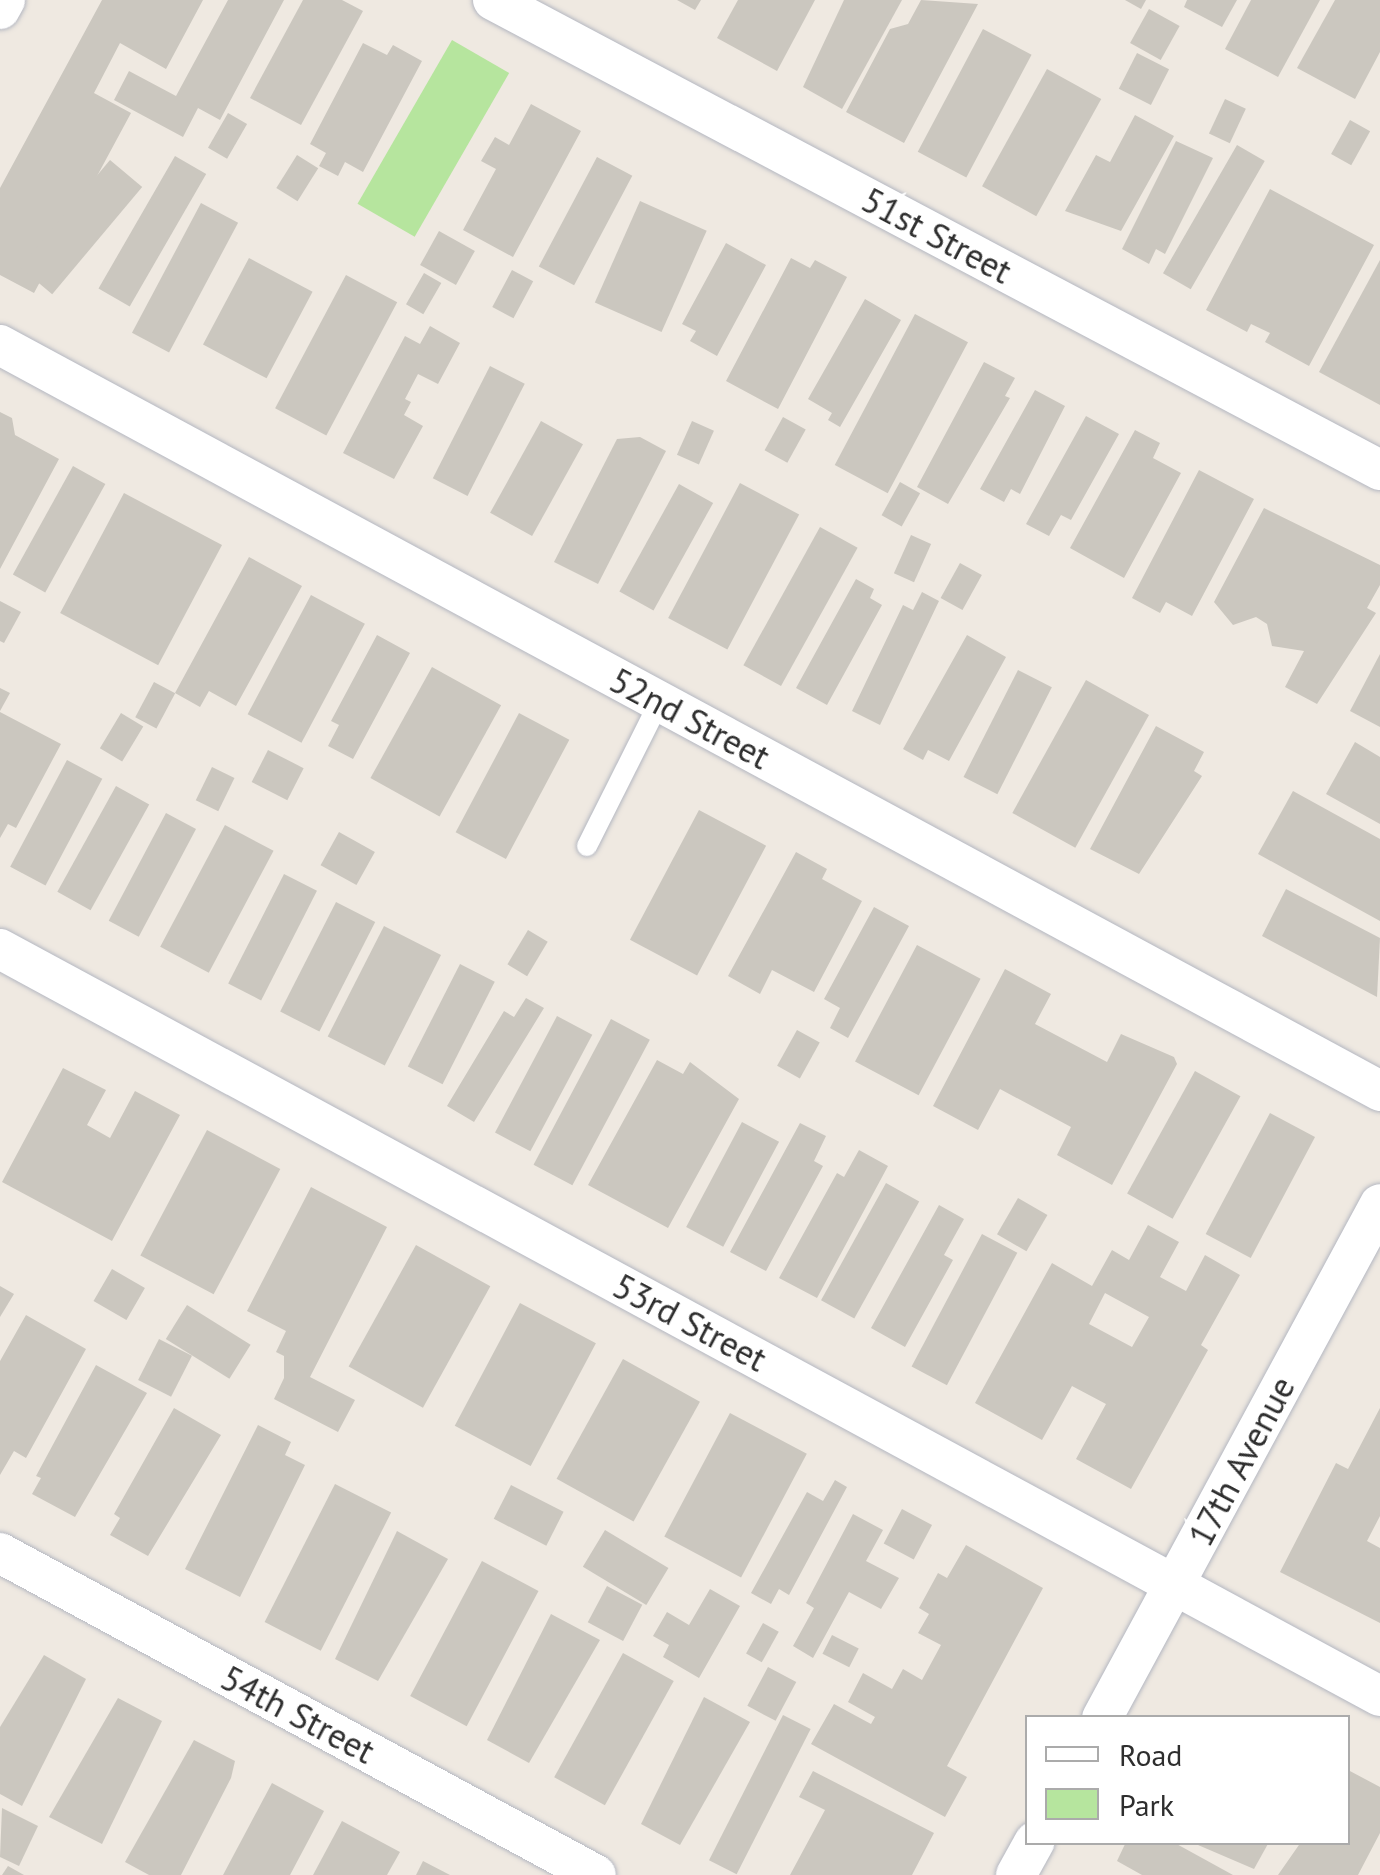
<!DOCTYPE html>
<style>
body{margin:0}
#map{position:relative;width:1380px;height:1875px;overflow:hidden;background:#efe9e1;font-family:"PT Sans",sans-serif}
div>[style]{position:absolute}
.green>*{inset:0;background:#b6e59e;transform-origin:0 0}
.building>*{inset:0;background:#cbc7bf;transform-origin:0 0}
.roads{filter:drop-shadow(0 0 2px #b4b7c1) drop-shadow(0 0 2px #b4b7c1)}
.lane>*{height:20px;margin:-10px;padding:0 10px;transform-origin:10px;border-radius:10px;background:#fff}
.street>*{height:40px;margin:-20px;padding:0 20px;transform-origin:20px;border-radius:20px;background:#fff}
span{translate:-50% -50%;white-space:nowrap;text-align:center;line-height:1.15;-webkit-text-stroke:9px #fff;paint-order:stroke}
.street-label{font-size:35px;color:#2e2e2e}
.legend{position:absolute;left:1025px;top:1715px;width:325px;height:130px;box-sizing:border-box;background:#fff;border:2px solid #ababab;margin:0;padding:12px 18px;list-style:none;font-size:30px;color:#2e2e2e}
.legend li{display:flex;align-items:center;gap:20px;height:50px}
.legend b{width:50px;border:2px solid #ababab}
</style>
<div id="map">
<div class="green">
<i style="left:452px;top:40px;width:66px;height:189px;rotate:30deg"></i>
</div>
<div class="building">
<i style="clip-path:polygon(102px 0,203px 0,166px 69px,120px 43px,94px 93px,131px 113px,34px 293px,0 275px,0 188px)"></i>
<i style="clip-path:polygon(228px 0,284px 0,220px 120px,198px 108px,183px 137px,114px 100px,129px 71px,176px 96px)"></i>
<i style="clip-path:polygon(303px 0,342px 0,363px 11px,301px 125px,250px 98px)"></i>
<i style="clip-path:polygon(677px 0,701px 0,695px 10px)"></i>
<i style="clip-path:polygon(738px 0,815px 0,777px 71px,717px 38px)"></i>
<i style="clip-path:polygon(844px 0,902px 0,842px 109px,803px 87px)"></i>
<i style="clip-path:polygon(921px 0,978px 4px,904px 143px,846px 112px,890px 29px,908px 24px)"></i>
<i style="clip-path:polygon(1125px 0,1146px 0,1141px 9px)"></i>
<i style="clip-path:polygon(1187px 0,1237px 0,1222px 27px,1184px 7px)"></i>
<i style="clip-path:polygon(1251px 0,1320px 0,1278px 77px,1225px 49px)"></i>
<i style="clip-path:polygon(1335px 0,1380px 0,1380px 52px,1355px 99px,1297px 68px)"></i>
<i style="left:1149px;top:9px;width:35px;height:39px;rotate:29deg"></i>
<i style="left:983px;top:29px;width:55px;height:139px;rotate:28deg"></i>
<i style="clip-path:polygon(363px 43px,387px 55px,393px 45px,422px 61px,363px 172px,345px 162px,338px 176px,319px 166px,326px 153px,310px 144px)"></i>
<i style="left:1137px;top:53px;width:36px;height:40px;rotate:27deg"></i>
<i style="left:1047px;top:69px;width:62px;height:134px;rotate:29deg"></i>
<i style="left:1225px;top:99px;width:23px;height:38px;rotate:25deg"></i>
<i style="clip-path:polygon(531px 104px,581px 131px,513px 257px,463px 230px,496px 169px,481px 161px,495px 137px,509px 145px)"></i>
<i style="left:228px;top:113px;width:22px;height:40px;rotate:30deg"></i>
<i style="clip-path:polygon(1135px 115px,1174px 136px,1121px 231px,1065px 211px,1096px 155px,1110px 162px)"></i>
<i style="left:1350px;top:120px;width:23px;height:39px;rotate:29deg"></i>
<i style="clip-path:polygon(1176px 141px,1213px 158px,1165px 254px,1156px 249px,1149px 264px,1122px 249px)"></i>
<i style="left:1237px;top:145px;width:32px;height:148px;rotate:30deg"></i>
<i style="left:297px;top:155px;width:25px;height:39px;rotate:32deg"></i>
<i style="left:175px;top:156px;width:36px;height:153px;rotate:30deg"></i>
<i style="left:597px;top:157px;width:40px;height:124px;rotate:28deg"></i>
<i style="left:110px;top:160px;width:42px;height:140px;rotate:40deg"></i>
<i style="clip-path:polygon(1270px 189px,1374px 245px,1309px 366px,1265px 342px,1270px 333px,1251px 324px,1247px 332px,1206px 310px)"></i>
<i style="left:640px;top:201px;width:73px;height:111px;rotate:24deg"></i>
<i style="left:201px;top:203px;width:42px;height:147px;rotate:28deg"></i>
<i style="left:439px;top:231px;width:41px;height:39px;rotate:29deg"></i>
<i style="clip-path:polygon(726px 243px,766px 265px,717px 356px,690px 341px,696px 331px,682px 324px)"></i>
<i style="left:249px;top:258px;width:72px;height:98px;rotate:28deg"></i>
<i style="clip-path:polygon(791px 258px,810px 268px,815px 260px,847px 277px,778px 409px,726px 381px)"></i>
<i style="clip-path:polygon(1380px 260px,1380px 405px,1319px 372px)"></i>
<i style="left:512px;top:270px;width:24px;height:42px;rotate:28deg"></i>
<i style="left:424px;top:273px;width:20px;height:36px;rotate:30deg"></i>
<i style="left:346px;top:275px;width:58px;height:151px;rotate:28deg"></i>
<i style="clip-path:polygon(865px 299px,901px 320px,840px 427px,828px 420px,832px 413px,808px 399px)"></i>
<i style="left:915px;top:314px;width:60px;height:171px;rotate:28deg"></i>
<i style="clip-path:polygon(430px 326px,460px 343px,438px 384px,418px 374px,405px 399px,411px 402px,404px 415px,423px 426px,394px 479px,343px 453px,405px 336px,420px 344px)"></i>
<i style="clip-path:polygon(984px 362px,1015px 378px,1005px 396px,1010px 398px,948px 504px,917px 487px)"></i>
<i style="left:490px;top:366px;width:39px;height:126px;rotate:27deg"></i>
<i style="clip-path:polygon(1035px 390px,1065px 406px,1020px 494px,1011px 489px,1004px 502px,980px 489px)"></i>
<i style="clip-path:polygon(0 412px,12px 418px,15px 435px,59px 459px,0 569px)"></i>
<i style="clip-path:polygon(1086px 416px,1119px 434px,1071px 520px,1061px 515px,1049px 536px,1026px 524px)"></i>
<i style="left:783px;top:417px;width:26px;height:38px;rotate:29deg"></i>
<i style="left:541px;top:421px;width:48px;height:105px;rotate:29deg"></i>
<i style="left:692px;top:421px;width:24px;height:37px;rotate:24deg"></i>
<i style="clip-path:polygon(1135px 430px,1160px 443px,1153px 458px,1181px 473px,1124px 578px,1070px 548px)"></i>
<i style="clip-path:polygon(640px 437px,666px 451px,598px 584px,554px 562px,617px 439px)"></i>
<i style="left:73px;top:466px;width:37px;height:124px;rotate:29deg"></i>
<i style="clip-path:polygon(1199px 470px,1254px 499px,1192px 616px,1166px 602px,1160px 613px,1132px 598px)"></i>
<i style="left:900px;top:482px;width:23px;height:38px;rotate:29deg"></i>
<i style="left:740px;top:483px;width:67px;height:153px;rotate:28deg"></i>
<i style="left:679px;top:484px;width:39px;height:123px;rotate:29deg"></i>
<i style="left:124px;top:493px;width:111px;height:136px;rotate:28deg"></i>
<i style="clip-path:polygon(1264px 508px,1380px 565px,1380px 585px,1367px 608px,1376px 613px,1317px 704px,1285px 687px,1304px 651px,1272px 646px,1267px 624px,1256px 617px,1233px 625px,1214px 602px)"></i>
<i style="left:820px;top:527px;width:43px;height:158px;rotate:29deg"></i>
<i style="left:911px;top:535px;width:22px;height:42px;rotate:24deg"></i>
<i style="clip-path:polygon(249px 557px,302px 586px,236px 706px,209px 691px,200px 707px,175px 693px)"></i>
<i style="left:960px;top:563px;width:25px;height:40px;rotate:29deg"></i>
<i style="clip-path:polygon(856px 579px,874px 589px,870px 598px,882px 605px,827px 705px,796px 688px)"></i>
<i style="clip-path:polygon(922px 592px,939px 601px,880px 725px,852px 711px,903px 605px,913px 610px)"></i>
<i style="left:311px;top:595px;width:61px;height:135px;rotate:28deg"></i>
<i style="clip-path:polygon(0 601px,21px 612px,4px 643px,0 641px)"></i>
<i style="clip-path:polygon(377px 635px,410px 653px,353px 759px,328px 746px,339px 725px,331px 721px)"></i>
<i style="clip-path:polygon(967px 635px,1006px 657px,949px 761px,928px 750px,923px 760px,903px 749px)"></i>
<i style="clip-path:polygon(1380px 654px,1380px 727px,1350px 711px)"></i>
<i style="left:432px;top:667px;width:79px;height:127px;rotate:29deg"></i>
<i style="left:1018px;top:670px;width:38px;height:120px;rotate:27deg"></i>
<i style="left:1086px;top:680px;width:72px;height:152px;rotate:29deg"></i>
<i style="left:154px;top:682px;width:24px;height:40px;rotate:28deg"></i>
<i style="clip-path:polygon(0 688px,10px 693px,0 711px)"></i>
<i style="clip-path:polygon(0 712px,61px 744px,16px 828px,8px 824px,0 838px)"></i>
<i style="left:121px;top:713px;width:26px;height:41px;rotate:31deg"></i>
<i style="left:519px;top:713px;width:57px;height:135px;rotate:28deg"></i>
<i style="clip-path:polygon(1156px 726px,1204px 752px,1194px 771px,1202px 776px,1139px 874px,1090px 849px)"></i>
<i style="clip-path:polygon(1355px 742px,1380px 757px,1380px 824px,1326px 794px)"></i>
<i style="left:268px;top:750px;width:40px;height:36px;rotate:27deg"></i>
<i style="left:67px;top:760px;width:40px;height:121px;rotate:28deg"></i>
<i style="left:212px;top:767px;width:25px;height:37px;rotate:26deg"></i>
<i style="left:116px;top:786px;width:38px;height:121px;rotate:29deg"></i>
<i style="clip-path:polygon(1293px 791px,1380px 839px,1380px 921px,1258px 854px)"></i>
<i style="left:699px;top:810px;width:76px;height:147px;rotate:28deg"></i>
<i style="left:166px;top:813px;width:34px;height:122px;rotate:28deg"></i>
<i style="left:225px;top:825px;width:55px;height:138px;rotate:28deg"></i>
<i style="left:339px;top:832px;width:41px;height:38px;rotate:29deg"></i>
<i style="clip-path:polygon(796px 852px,827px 869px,822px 879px,862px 901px,814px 992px,772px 970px,760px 994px,728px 976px)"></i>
<i style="left:284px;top:874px;width:37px;height:123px;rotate:27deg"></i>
<i style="clip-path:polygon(1286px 889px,1380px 938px,1377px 997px,1262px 936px)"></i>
<i style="left:336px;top:902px;width:44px;height:123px;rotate:27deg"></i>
<i style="clip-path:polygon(874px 907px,909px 926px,848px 1038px,830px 1028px,840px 1008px,824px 999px)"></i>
<i style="left:384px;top:926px;width:64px;height:124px;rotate:27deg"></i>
<i style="left:528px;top:930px;width:23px;height:40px;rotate:31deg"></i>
<i style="left:917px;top:945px;width:72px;height:132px;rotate:28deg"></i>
<i style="left:460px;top:964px;width:39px;height:115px;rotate:27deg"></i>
<i style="clip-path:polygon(1005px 969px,1051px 994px,1035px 1024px,1107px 1062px,1121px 1034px,1174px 1057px,1177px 1064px,1112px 1185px,1057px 1155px,1071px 1127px,1000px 1089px,978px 1130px,933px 1106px)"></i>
<i style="clip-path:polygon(526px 998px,544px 1008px,474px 1122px,447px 1106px,504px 1011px,514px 1017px)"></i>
<i style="left:557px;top:1016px;width:40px;height:132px;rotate:28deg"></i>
<i style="left:611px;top:1019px;width:44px;height:165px;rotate:28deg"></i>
<i style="left:797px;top:1030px;width:26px;height:41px;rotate:29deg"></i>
<i style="clip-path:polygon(657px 1060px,683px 1074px,690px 1062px,739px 1099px,668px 1228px,588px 1185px)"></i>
<i style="clip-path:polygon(63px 1068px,106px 1090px,87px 1125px,110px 1138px,135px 1091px,180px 1115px,112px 1241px,2px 1182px)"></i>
<i style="left:1195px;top:1071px;width:52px;height:140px;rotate:29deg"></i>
<i style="left:1270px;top:1113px;width:51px;height:137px;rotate:28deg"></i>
<i style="left:742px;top:1122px;width:42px;height:119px;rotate:28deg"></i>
<i style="clip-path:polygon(800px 1123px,826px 1136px,814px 1161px,823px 1166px,766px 1271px,730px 1252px)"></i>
<i style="left:207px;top:1130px;width:83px;height:142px;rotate:28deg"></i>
<i style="clip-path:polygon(859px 1150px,888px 1166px,817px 1298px,779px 1278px,837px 1173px,844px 1177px)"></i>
<i style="left:886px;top:1183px;width:38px;height:134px;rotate:29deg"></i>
<i style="clip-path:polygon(311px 1187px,387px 1227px,310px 1377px,355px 1400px,338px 1432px,274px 1399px,284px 1378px,284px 1356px,276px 1352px,286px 1331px,247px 1311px)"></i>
<i style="left:1018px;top:1198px;width:34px;height:42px;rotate:30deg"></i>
<i style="clip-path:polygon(939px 1205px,964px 1219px,944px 1255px,953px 1260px,905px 1347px,871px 1328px)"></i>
<i style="clip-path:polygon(evenodd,1148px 1225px,1179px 1242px,1160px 1277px,1186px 1291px,1205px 1255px,1240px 1275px,1201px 1345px,1208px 1350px,1131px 1489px,1076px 1459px,1106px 1404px,1072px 1386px,1042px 1440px,975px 1403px,1052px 1263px,1092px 1286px,1112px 1250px,1129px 1260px,1148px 1225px,1105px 1293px,1149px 1317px,1132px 1347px,1089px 1324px,1105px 1293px)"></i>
<i style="left:982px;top:1234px;width:40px;height:150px;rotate:28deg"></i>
<i style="left:416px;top:1245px;width:85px;height:139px;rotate:29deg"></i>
<i style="left:112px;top:1269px;width:38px;height:37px;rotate:30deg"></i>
<i style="clip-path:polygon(0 1286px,14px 1294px,0 1317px)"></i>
<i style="left:520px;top:1303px;width:86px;height:139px;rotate:28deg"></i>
<i style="left:187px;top:1305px;width:75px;height:40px;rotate:32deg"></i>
<i style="clip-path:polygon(26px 1315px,86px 1349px,26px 1458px,14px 1451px,0 1475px,0 1361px)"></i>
<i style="left:159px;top:1339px;width:37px;height:46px;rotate:27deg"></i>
<i style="left:623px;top:1359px;width:88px;height:137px;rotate:29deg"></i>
<i style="clip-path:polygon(96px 1365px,147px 1393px,75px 1517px,32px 1494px,41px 1478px,36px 1476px)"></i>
<i style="clip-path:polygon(174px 1408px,221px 1435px,148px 1556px,110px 1535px,120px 1518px,114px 1514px)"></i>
<i style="clip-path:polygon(1380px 1408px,1380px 1516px,1367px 1541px,1380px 1548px,1380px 1623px,1280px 1572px,1336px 1463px,1348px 1469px)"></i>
<i style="left:730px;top:1413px;width:87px;height:140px;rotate:28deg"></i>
<i style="clip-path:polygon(258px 1425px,291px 1442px,285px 1455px,305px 1465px,240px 1597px,185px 1569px)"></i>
<i style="clip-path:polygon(835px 1480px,847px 1487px,789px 1595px,779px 1589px,771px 1604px,751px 1593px,807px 1492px,823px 1501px)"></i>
<i style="left:335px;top:1484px;width:63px;height:155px;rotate:27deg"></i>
<i style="left:511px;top:1485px;width:59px;height:38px;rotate:27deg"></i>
<i style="left:902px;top:1509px;width:34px;height:39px;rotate:28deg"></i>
<i style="clip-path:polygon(853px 1514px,883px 1530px,866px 1561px,899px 1578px,881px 1609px,849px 1592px,813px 1658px,793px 1646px,814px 1608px,806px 1603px)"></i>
<i style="left:605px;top:1530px;width:74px;height:43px;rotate:31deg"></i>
<i style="clip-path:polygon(397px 1531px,448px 1559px,378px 1681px,335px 1659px)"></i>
<i style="clip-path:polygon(966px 1545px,1043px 1588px,947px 1766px,967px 1777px,945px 1817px,811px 1744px,834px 1704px,871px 1724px,875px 1717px,848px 1702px,863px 1673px,892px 1689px,903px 1669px,922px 1680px,941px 1645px,918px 1633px,929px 1614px,919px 1608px,938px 1573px,947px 1578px)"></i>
<i style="left:482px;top:1561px;width:64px;height:153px;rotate:28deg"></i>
<i style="left:607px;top:1586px;width:40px;height:41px;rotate:28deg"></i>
<i style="clip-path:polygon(710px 1589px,740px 1606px,699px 1678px,663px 1657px,669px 1645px,653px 1636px,667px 1612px,689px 1625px)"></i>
<i style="clip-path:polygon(551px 1614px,600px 1640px,529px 1763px,487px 1740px)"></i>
<i style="left:763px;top:1623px;width:18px;height:35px;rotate:29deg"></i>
<i style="left:832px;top:1635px;width:30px;height:21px;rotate:27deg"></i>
<i style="left:623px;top:1653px;width:58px;height:142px;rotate:29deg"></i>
<i style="clip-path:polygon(44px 1655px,86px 1679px,22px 1806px,0 1794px,0 1727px)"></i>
<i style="left:768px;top:1667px;width:32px;height:44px;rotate:28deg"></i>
<i style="clip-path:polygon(704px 1697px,750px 1722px,680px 1845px,641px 1824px)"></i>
<i style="clip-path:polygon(118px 1698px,162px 1721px,102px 1844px,49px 1817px)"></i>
<i style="left:783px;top:1715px;width:31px;height:163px;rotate:27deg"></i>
<i style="clip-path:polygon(194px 1740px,235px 1761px,231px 1778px,181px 1875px,149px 1875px,125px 1862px)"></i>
<i style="clip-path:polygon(1348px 1770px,1380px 1787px,1380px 1833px,1358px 1875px,1278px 1875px,1301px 1842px,1348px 1842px)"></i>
<i style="clip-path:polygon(813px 1771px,934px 1833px,912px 1875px,790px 1875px,825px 1810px,799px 1797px)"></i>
<i style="clip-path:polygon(272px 1783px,324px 1811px,290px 1875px,223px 1875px)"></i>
<i style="clip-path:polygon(2px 1808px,38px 1826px,19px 1866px,0 1857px)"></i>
<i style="clip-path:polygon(342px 1821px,400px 1852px,387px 1875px,313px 1875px)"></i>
<i style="clip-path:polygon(1126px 1842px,1173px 1842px,1233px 1875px,1142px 1875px,1117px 1861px)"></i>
<i style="clip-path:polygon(1191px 1842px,1269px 1842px,1254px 1869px)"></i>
<i style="clip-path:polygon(423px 1861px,450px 1875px,416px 1875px)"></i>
<i style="clip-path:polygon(8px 1866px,24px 1875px,2px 1875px)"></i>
</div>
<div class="roads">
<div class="lane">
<i style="left:587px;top:846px;width:162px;rotate:-63.3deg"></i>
</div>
<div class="street">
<i style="left:493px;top:0;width:1004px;rotate:27.92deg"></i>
<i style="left:0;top:9px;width:10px;rotate:-61deg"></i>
<i style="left:0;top:345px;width:1569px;rotate:28.39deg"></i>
<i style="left:0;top:949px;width:1569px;rotate:28.43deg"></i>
<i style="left:0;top:1553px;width:677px;rotate:28.38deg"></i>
<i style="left:1102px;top:1718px;width:584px;rotate:-61.59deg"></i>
<i style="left:1016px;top:1875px;width:38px;rotate:-61deg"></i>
</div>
</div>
<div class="street-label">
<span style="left:937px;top:235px;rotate:28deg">51st Street</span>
<span style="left:690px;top:718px;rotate:28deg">52nd Street</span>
<span style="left:690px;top:1322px;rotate:28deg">53rd Street</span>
<span style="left:1241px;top:1461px;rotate:-62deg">17th Avenue</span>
<span style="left:298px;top:1714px;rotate:28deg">54th Street</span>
</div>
<ul class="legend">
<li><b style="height:12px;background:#fff"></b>Road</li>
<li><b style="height:28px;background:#b6e59e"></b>Park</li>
</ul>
</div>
